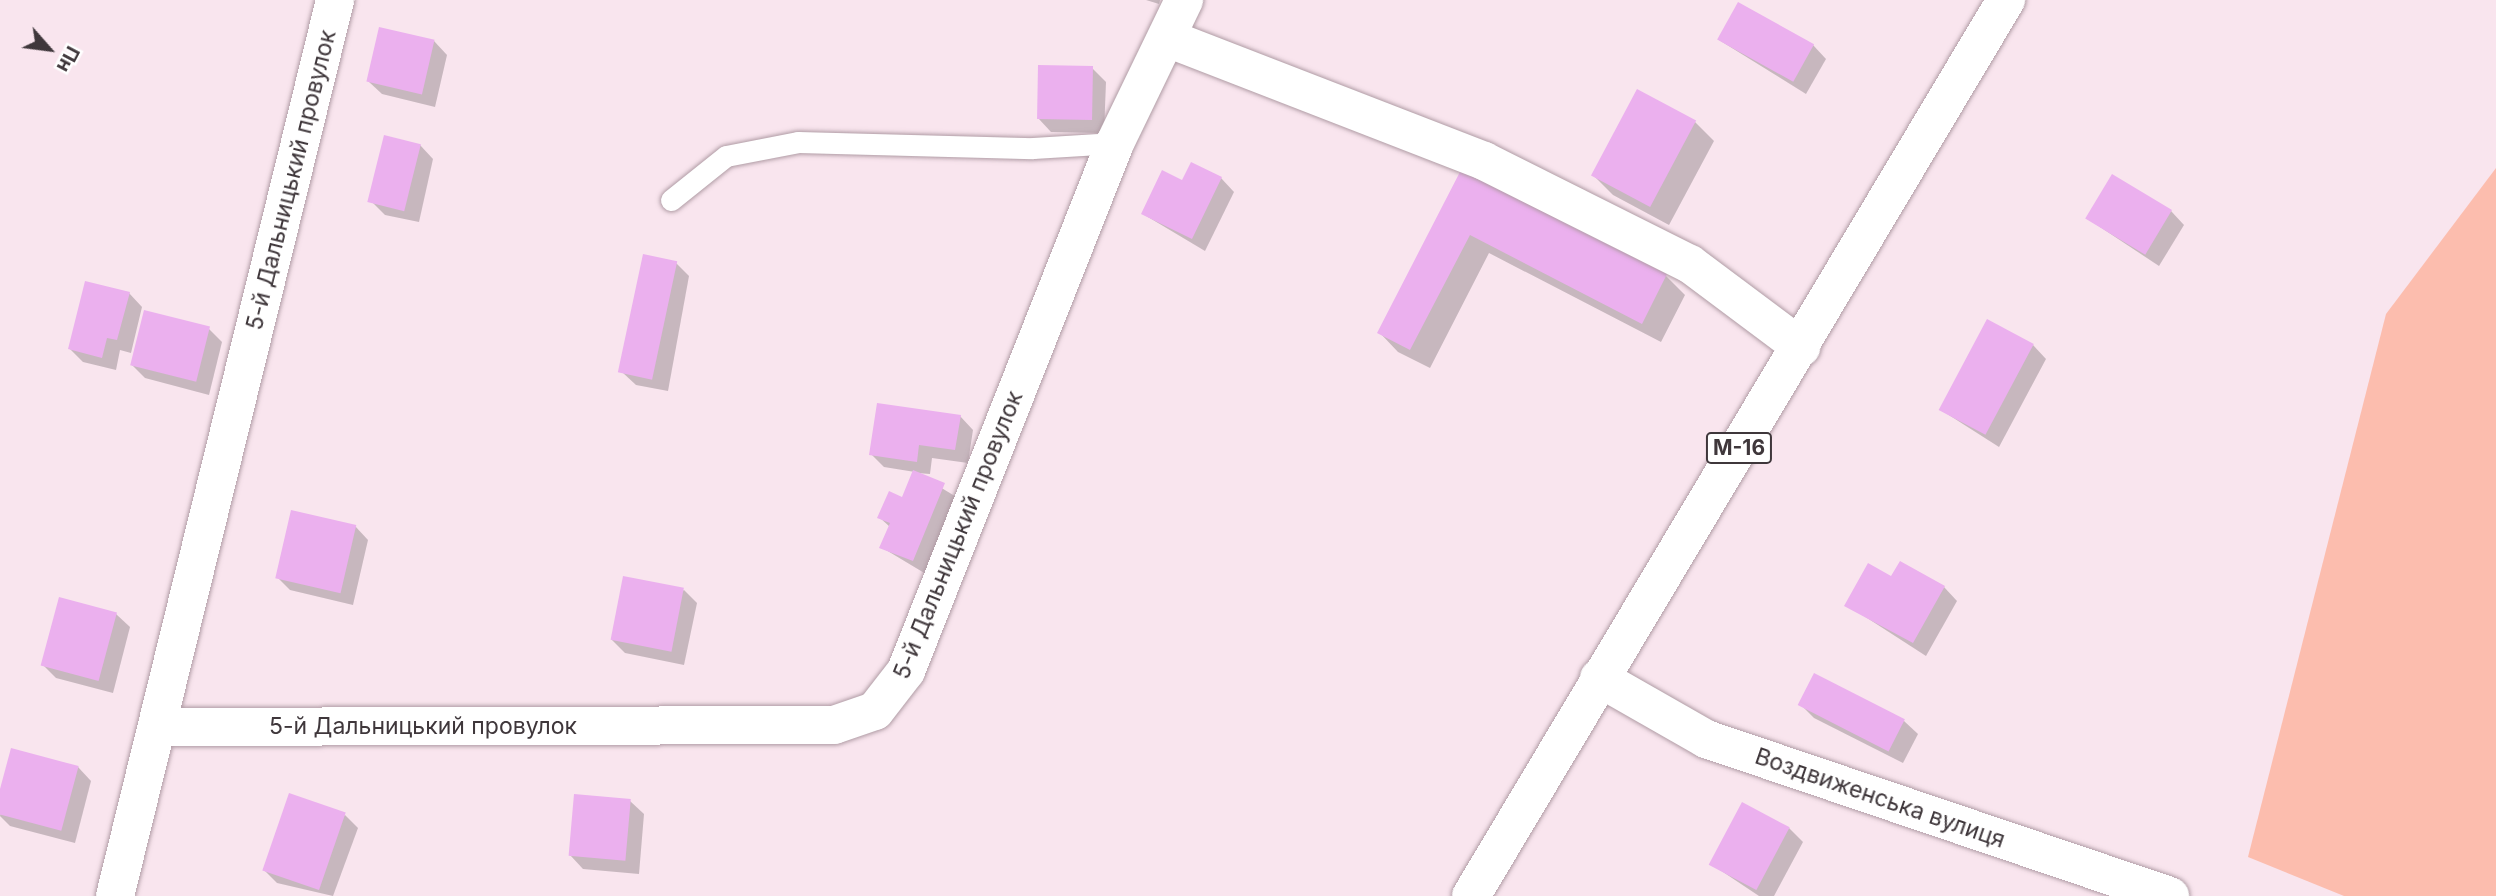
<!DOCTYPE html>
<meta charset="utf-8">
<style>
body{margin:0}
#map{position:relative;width:2496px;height:896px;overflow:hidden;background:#f9e5ee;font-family:Inter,sans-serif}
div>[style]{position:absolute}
.green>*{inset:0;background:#fcbdae}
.shadow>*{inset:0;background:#0003}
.building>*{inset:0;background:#ebb0ee;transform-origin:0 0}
.roads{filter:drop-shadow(0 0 2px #b09ca5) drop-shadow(0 0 2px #b09ca5)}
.lane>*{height:21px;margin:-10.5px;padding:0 10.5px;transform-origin:10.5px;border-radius:10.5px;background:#fff}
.street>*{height:38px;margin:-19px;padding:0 19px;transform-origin:19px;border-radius:19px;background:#fff}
.highway>*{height:38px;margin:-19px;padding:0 19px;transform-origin:19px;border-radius:19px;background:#fff}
span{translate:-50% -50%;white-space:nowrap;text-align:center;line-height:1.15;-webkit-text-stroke:5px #fff;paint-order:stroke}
.shield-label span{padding:2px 5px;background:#fff;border:2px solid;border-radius:5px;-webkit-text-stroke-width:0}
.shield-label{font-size:21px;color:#3f373b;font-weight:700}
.street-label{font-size:23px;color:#3f373b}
.north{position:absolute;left:14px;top:14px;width:70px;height:70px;-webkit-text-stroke:5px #fff;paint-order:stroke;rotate:118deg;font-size:19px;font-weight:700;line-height:28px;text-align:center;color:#3f373b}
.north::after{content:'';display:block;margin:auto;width:24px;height:32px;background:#3f373b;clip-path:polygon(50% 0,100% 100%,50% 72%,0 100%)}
</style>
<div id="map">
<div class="green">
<i style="clip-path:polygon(2496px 168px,2496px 896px,2344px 896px,2248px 857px,2386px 314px)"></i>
</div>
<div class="shadow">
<i style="clip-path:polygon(1146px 0,1160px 0,1159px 4px)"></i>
<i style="clip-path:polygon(1719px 40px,1813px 45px,1826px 59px,1806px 94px)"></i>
<i style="clip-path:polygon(434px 41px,447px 55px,435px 107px,382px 94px,368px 81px)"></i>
<i style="clip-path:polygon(1092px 68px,1106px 82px,1104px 133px,1051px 132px,1038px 118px)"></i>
<i style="clip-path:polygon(1695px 122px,1714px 141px,1669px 225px,1613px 195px,1594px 176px)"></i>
<i style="clip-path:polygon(420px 145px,433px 159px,419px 222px,385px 215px,371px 201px)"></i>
<i style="clip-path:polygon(1462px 170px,1666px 276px,1685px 295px,1661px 342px,1489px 253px,1430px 368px,1398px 352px,1379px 332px)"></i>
<i style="clip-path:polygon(1221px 178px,1234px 192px,1205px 251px,1143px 214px,1183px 182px)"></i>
<i style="clip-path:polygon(2171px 211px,2184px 225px,2159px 266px,2088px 219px)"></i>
<i style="clip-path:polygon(676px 263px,689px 276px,668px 391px,636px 385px,622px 372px)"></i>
<i style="clip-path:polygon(129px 293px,142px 307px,131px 353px,120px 350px,116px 370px,83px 362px,70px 349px)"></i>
<i style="clip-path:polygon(209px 329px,222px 342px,209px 395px,145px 378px,132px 365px)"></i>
<i style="clip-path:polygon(2033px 345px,2046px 359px,1999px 447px,1941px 410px)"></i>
<i style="clip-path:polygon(960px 416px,973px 430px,968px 463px,932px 458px,930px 474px,917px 473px,958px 498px,926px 574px,881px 547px,890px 527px,879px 517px,903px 499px,915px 472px,884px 467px,871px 454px)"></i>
<i style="clip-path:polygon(355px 526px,368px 540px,353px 605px,290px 590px,277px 577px)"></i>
<i style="clip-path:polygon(1891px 579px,1944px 587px,1957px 601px,1926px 656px,1847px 605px)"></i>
<i style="clip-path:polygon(684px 590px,697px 603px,684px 665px,625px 653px,612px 640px)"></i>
<i style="clip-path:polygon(116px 614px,130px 627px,113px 693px,56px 678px,42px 664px)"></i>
<i style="clip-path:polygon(1800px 704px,1904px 721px,1918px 734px,1903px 763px,1814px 718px)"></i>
<i style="clip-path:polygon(13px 750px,78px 767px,91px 781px,75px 843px,10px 826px,0 816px)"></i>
<i style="clip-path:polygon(630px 801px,644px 814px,639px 874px,583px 869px,570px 855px)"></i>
<i style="clip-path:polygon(345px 815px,358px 828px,333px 896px,277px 883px,263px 869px)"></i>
<i style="clip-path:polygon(1789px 828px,1803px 842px,1774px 896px,1759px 896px,1711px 864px)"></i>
</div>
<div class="building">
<i style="left:1738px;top:2px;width:87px;height:43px;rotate:29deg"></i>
<i style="left:379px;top:27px;width:57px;height:56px;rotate:13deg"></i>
<i style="left:1038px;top:65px;width:55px;height:54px;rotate:1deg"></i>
<i style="left:1637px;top:89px;width:67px;height:98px;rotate:28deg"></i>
<i style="left:384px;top:135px;width:38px;height:69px;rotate:14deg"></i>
<i style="clip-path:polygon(1191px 162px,1222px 177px,1192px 239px,1141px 214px,1162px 170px,1182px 180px)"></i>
<i style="clip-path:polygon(1462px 168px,1667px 274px,1642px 324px,1470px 235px,1410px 350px,1377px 333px)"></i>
<i style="left:2112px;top:174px;width:70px;height:52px;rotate:31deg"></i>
<i style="left:643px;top:254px;width:35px;height:121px;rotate:12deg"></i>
<i style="clip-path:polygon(85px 281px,130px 292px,117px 340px,107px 338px,102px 358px,68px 349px)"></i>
<i style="left:144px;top:310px;width:68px;height:57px;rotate:14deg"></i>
<i style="left:1987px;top:319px;width:53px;height:103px;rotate:28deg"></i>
<i style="clip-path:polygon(877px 403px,961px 415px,955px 450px,919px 445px,917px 462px,869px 455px)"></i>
<i style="clip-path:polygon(913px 470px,945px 483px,913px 561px,879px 548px,890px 523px,877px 518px,889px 491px,902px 497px)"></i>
<i style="left:291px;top:510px;width:67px;height:70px;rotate:13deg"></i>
<i style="clip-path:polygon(1900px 561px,1945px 586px,1913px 643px,1844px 606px,1868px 563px,1891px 576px)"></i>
<i style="left:623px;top:576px;width:62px;height:65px;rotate:11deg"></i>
<i style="left:59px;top:597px;width:60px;height:71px;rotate:15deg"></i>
<i style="left:1814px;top:673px;width:102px;height:36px;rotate:27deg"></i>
<i style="left:11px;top:748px;width:70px;height:67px;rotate:15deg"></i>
<i style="left:289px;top:793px;width:60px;height:82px;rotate:19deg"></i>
<i style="left:574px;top:794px;width:57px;height:62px;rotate:5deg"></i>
<i style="left:1742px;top:802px;width:54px;height:71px;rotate:28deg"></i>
</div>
<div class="roads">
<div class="lane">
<i style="left:671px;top:200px;width:70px;rotate:-38.7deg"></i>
<i style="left:726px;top:156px;width:73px;rotate:-11deg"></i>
<i style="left:798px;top:142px;width:235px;rotate:1.5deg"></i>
<i style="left:1033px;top:148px;width:82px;rotate:-3.5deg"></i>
</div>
<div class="street">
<i style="left:1167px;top:38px;width:340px;rotate:21.2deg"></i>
<i style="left:1484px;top:161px;width:230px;rotate:26.6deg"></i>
<i style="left:1690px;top:264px;width:139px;rotate:36.8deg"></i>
<i style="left:1599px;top:678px;width:123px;rotate:29.7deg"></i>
<i style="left:1706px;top:739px;width:490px;rotate:18.7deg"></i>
<i style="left:157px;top:727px;width:677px;rotate:-0.17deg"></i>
<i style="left:834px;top:725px;width:43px;rotate:-18.9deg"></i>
<i style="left:875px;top:711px;width:51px;rotate:-52.2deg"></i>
<i style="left:906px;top:671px;width:568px;rotate:-68.4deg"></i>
<i style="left:1115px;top:143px;width:159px;rotate:-64.2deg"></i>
<i style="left:115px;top:896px;width:923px;rotate:-76.2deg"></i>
</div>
<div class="highway">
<i style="left:1471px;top:896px;width:1044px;rotate:-59.16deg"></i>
</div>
</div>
<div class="shield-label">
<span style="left:1739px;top:448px">М-16</span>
</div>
<div class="street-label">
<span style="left:291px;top:180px;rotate:-76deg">5-й Дальницький провулок</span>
<span style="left:958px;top:535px;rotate:-68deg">5-й Дальницький провулок</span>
<span style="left:423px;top:726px">5-й Дальницький провулок</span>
<span style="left:1880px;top:798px;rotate:19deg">Воздвиженська вулиця</span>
</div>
<div class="north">Пн</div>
</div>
